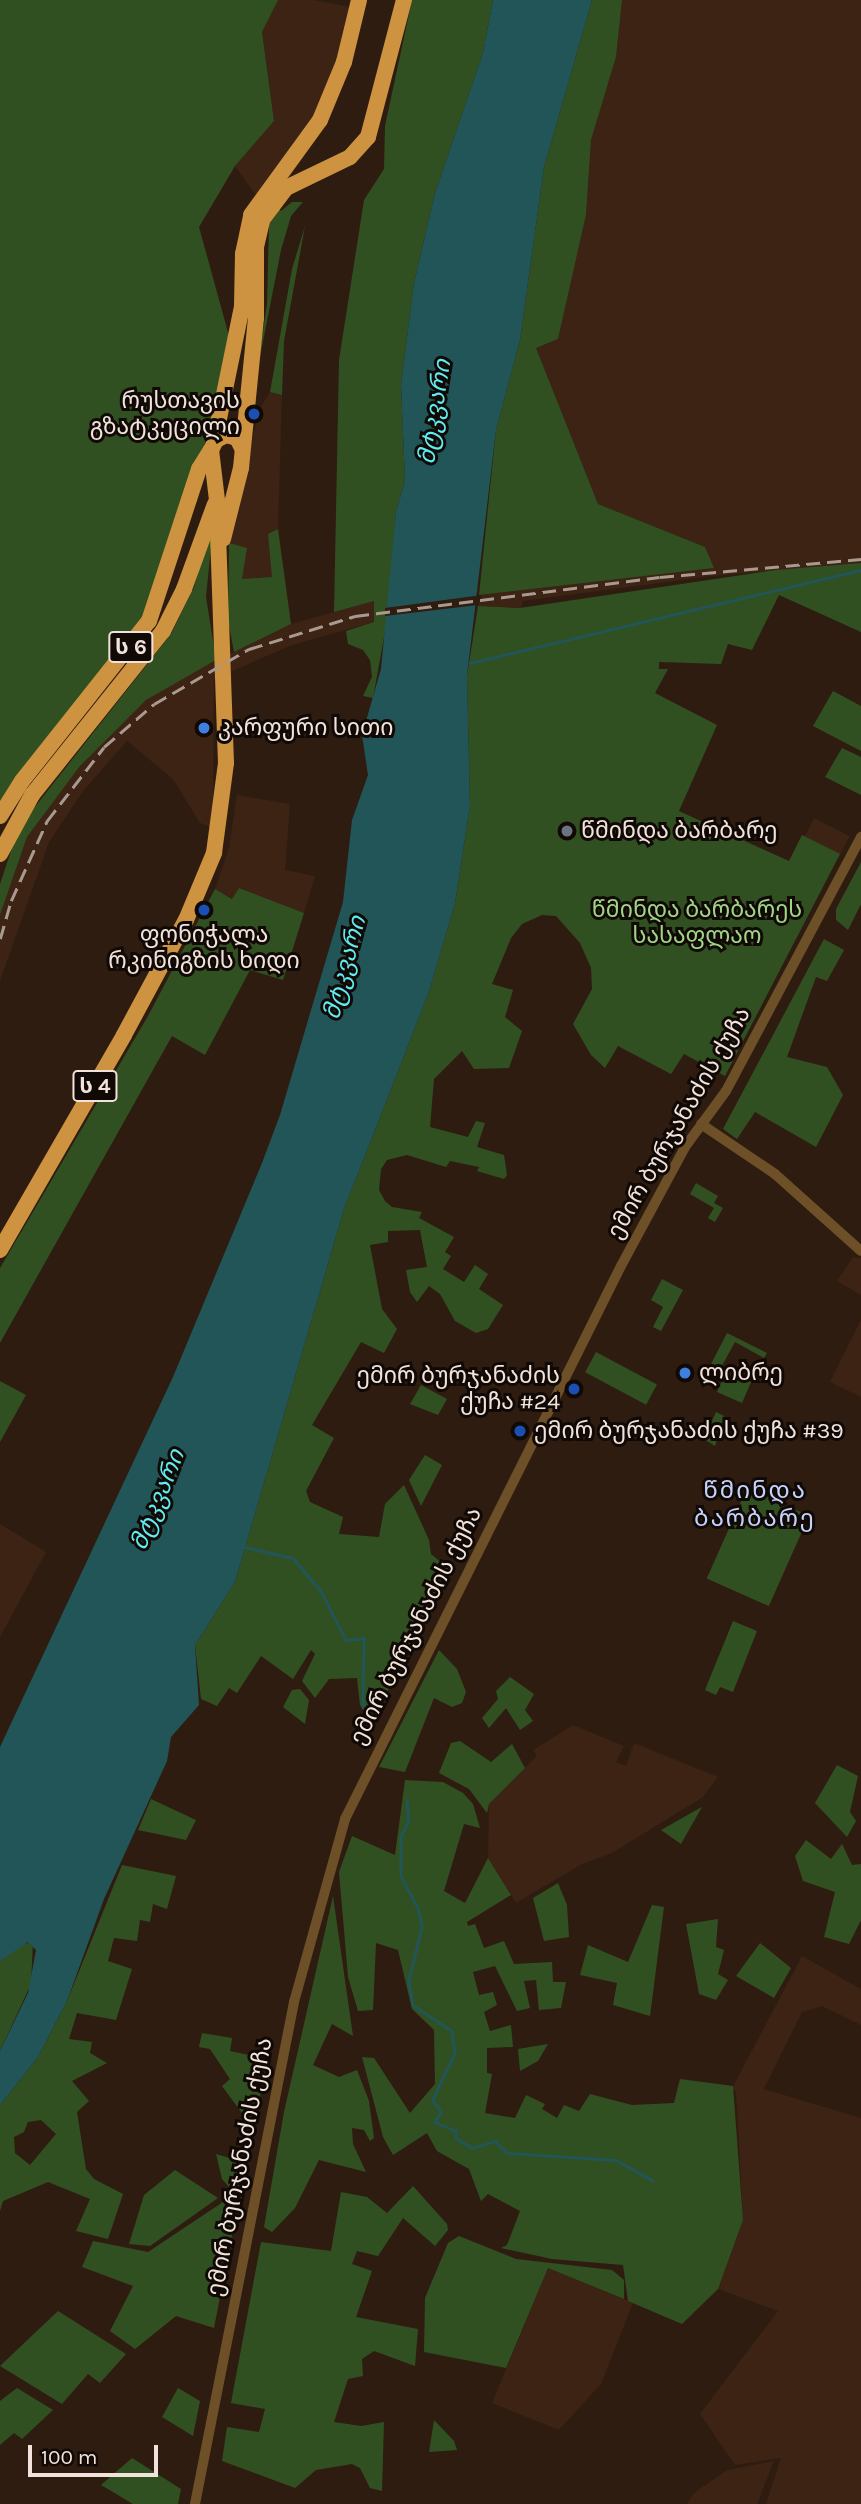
<!DOCTYPE html>
<meta charset="utf-8">
<style>
body{margin:0}
#map{position:relative;width:861px;height:2504px;overflow:hidden;background:#2f1c10;font-family:Karla,"Noto Sans Georgian",sans-serif}
div>[style]{position:absolute}
.built>*{inset:0;background:#3c2313;transform-origin:0 0}
.green>*{inset:0;background:#315022;transform-origin:0 0}
.water>*{inset:0;background:#225557}
.pier>*{inset:0;background:#2f1c10}
.stream>*{height:2.5px;margin:-1.25px;padding:0 1.25px;transform-origin:1.25px;border-radius:1.25px;background:#225557}
.minor>*{height:10px;margin:-5px;padding:0 5px;transform-origin:5px;border-radius:5px;background:#6d5028}
.highway>*{height:16px;margin:-8px;padding:0 8px;transform-origin:8px;border-radius:8px;background:#cd9340}
.rail>*{height:2.5px;margin-top:-1.25px;transform-origin:0;background:repeating-linear-gradient(90deg,#a9998f 0 14px,transparent 0 21px)}
.dots>*{width:19px;height:19px;translate:-50% -50%;box-sizing:border-box;border:4px solid #110905;border-radius:50%}
span{translate:-50% -50%;white-space:nowrap;text-align:center;line-height:1.15;-webkit-text-stroke:6px #110905;paint-order:stroke}
.shield-label span{padding:2px 5px;background:#110905;border:2px solid;border-radius:5px;-webkit-text-stroke-width:0}
.shield-label{font-size:21px;color:#f1e3db;font-weight:700}
.poi-label{font-size:23px;color:#f1e3db}
.right{translate:-100% -50%;text-align:right}
.left{translate:0 -50%;text-align:left}
.park-label{font-size:23px;color:#9fd686}
.street-label{font-size:23px;color:#f1e3db}
.water-label{font-size:24px;color:#5fecf2;font-style:italic}
.neighbourhood-label{font-size:24px;color:#c5d3fc;letter-spacing:2px}
.scale{position:absolute;left:28px;top:2445px;width:130px;height:32px;box-sizing:border-box;border:4px solid #f1e3db;border-top:0;padding-left:9px;font-size:21px;line-height:24px;white-space:nowrap;color:#f1e3db;-webkit-text-stroke:5px #110905;paint-order:stroke}
</style>
<div id="map">
<div class="built">
<i style="clip-path:polygon(278px 0,314px 0,350px 7px,340px 59px,315px 118px,256px 195px,235px 166px,274px 121px,262px 32px)"></i>
<i style="clip-path:polygon(622px 0,861px 0,861px 563px,712px 576px,523px 601px,521px 608px,478px 606px,479px 595px,713px 568px,705px 547px,598px 504px,536px 348px,558px 339px,586px 215px,591px 140px,616px 57px)"></i>
<i style="clip-path:polygon(270px 392px,282px 395px,278px 529px,268px 534px,273px 577px,241px 579px,229px 543px,259px 410px)"></i>
<i style="clip-path:polygon(374px 601px,374px 622px,292px 645px,214px 679px,213px 828px,200px 823px,173px 779px,127px 741px,83px 791px,49px 842px,0 981px,0 915px,27px 837px,80px 766px,112px 731px,146px 700px,189px 674px,291px 624px)"></i>
<i style="clip-path:polygon(237px 795px,290px 804px,285px 870px,315px 876px,304px 913px,239px 888px,233px 899px,215px 889px,229px 848px)"></i>
<i style="left:814px;top:818px;width:40px;height:21px;rotate:27deg"></i>
<i style="clip-path:polygon(853px 1257px,861px 1258px,861px 1295px,837px 1281px)"></i>
<i style="clip-path:polygon(861px 1320px,861px 1397px,830px 1382px)"></i>
<i style="clip-path:polygon(0 1524px,46px 1552px,0 1637px)"></i>
<i style="clip-path:polygon(573px 1725px,624px 1746px,616px 1762px,626px 1766px,634px 1743px,718px 1777px,703px 1797px,612px 1853px,582px 1864px,516px 1903px,488px 1858px,489px 1804px,537px 1756px,533px 1750px)"></i>
<i style="clip-path:polygon(802px 1956px,861px 1989px,861px 2025px,822px 2006px,802px 2012px,764px 2089px,861px 2118px,861px 2504px,766px 2504px,781px 2458px,735px 2465px,700px 2414px,778px 2311px,718px 2289px,743px 2220px,736px 2091px,731px 2090px)"></i>
<i style="clip-path:polygon(548px 2268px,633px 2303px,601px 2384px,559px 2430px,492px 2403px)"></i>
<i style="clip-path:polygon(774px 2461px,757px 2504px,687px 2504px,694px 2493px,727px 2470px)"></i>
</div>
<div class="green">
<i style="clip-path:polygon(0 0,278px 0,262px 32px,274px 121px,235px 166px,199px 227px,229px 336px,222px 391px,155px 597px,124px 647px,0 807px)"></i>
<i style="clip-path:polygon(412px 0,493px 0,483px 53px,435px 193px,414px 283px,401px 385px,405px 481px,396px 511px,388px 615px,373px 698px,363px 696px,372px 677px,370px 660px,363px 650px,348px 644px,346px 631px,374px 622px,374px 601px,334px 612px,339px 360px,364px 200px,384px 169px,385px 126px)"></i>
<i style="clip-path:polygon(592px 0,622px 0,616px 57px,591px 140px,586px 215px,558px 339px,536px 348px,598px 504px,705px 547px,714px 568px,479px 595px,496px 430px,520px 340px,544px 167px)"></i>
<i style="clip-path:polygon(292px 202px,303px 202px,291px 216px,281px 250px,256px 377px,267px 304px,269px 225px,278px 208px,281px 211px)"></i>
<i style="clip-path:polygon(305px 226px,284px 341px,282px 395px,270px 392px,292px 269px)"></i>
<i style="clip-path:polygon(214px 518px,206px 597px,216px 660px,146px 700px,80px 766px,27px 837px,0 915px,0 884px,19px 827px,171px 634px,194px 587px)"></i>
<i style="clip-path:polygon(278px 529px,291px 624px,234px 652px,228px 620px,229px 543px,247px 548px,242px 579px,272px 577px,268px 534px)"></i>
<i style="clip-path:polygon(861px 563px,861px 632px,779px 595px,752px 650px,728px 644px,721px 664px,659px 662px,659px 669px,668px 669px,655px 693px,717px 725px,679px 811px,789px 861px,802px 835px,840px 854px,725px 1076px,684px 1054px,671px 1074px,618px 1046px,605px 1068px,591px 1055px,573px 1024px,592px 989px,591px 968px,580px 943px,556px 916px,542px 915px,522px 924px,511px 938px,492px 984px,513px 990px,505px 1017px,522px 1031px,509px 1068px,474px 1069px,462px 1051px,434px 1079px,430px 1127px,468px 1137px,476px 1121px,485px 1123px,477px 1147px,504px 1155px,507px 1175px,504px 1179px,477px 1171px,479px 1167px,450px 1161px,446px 1167px,407px 1155px,387px 1160px,381px 1169px,379px 1190px,385px 1201px,392px 1207px,422px 1212px,419px 1218px,454px 1237px,445px 1252px,451px 1256px,443px 1269px,464px 1282px,475px 1265px,488px 1274px,479px 1289px,503px 1305px,488px 1329px,476px 1333px,455px 1321px,440px 1294px,429px 1286px,417px 1302px,410px 1292px,406px 1270px,427px 1267px,420px 1230px,388px 1231px,388px 1242px,370px 1245px,382px 1309px,397px 1329px,384px 1353px,361px 1342px,312px 1425px,334px 1438px,306px 1491px,310px 1502px,343px 1517px,339px 1534px,379px 1537px,385px 1504px,404px 1485px,429px 1540px,431px 1554px,449px 1569px,371px 1724px,360px 1705px,357px 1678px,329px 1679px,315px 1698px,302px 1681px,315px 1654px,311px 1650px,293px 1679px,261px 1656px,237px 1693px,229px 1688px,217px 1706px,201px 1699px,195px 1645px,235px 1582px,344px 1209px,429px 992px,455px 903px,470px 806px,467px 676px,478px 606px,520px 608px,776px 570px)"></i>
<i style="clip-path:polygon(833px 691px,861px 706px,861px 751px,813px 726px)"></i>
<i style="clip-path:polygon(842px 748px,861px 757px,861px 795px,825px 777px)"></i>
<i style="clip-path:polygon(861px 862px,861px 904px,848px 930px,836px 920px,836px 909px)"></i>
<i style="clip-path:polygon(239px 888px,304px 913px,283px 980px,250px 970px,205px 1055px,172px 1036px,0 1343px,0 1268px,148px 1016px,215px 889px,232px 899px)"></i>
<i style="clip-path:polygon(824px 939px,844px 950px,827px 981px,816px 977px,787px 1057px,827px 1067px,843px 1095px,816px 1147px,755px 1112px,737px 1139px,723px 1129px)"></i>
<i style="clip-path:polygon(696px 1183px,718px 1196px,714px 1203px,723px 1208px,715px 1222px,708px 1218px,714px 1208px,690px 1194px)"></i>
<i style="clip-path:polygon(662px 1279px,683px 1290px,661px 1331px,653px 1327px,663px 1307px,651px 1300px)"></i>
<i style="clip-path:polygon(727px 1333px,767px 1353px,764px 1358px,735px 1342px,719px 1371px,710px 1366px)"></i>
<i style="left:596px;top:1352px;width:69px;height:23px;rotate:28deg"></i>
<i style="clip-path:polygon(728px 1367px,751px 1382px,742px 1403px,717px 1392px)"></i>
<i style="clip-path:polygon(0 1381px,26px 1395px,0 1442px)"></i>
<i style="clip-path:polygon(421px 1385px,447px 1399px,438px 1415px,410px 1404px)"></i>
<i style="clip-path:polygon(716px 1412px,724px 1416px,715px 1446px,704px 1439px)"></i>
<i style="clip-path:polygon(425px 1455px,442px 1465px,421px 1506px,409px 1480px)"></i>
<i style="left:747px;top:1488px;width:68px;height:99px;rotate:24deg"></i>
<i style="clip-path:polygon(733px 1621px,757px 1631px,733px 1692px,720px 1687px,716px 1695px,705px 1690px)"></i>
<i style="clip-path:polygon(439px 1650px,457px 1669px,466px 1692px,462px 1703px,452px 1707px,434px 1698px,405px 1772px,379px 1767px)"></i>
<i style="clip-path:polygon(510px 1677px,534px 1694px,525px 1710px,533px 1721px,520px 1730px,506px 1708px,489px 1728px,482px 1718px,498px 1699px,496px 1691px)"></i>
<i style="clip-path:polygon(300px 1689px,309px 1700px,305px 1724px,283px 1707px,292px 1690px)"></i>
<i style="clip-path:polygon(460px 1741px,491px 1762px,512px 1744px,525px 1768px,489px 1804px,487px 1813px,469px 1789px,439px 1773px,451px 1743px)"></i>
<i style="clip-path:polygon(837px 1765px,858px 1776px,850px 1812px,856px 1821px,847px 1837px,815px 1803px)"></i>
<i style="clip-path:polygon(405px 1780px,443px 1782px,463px 1793px,473px 1804px,480px 1828px,464px 1824px,444px 1891px,465px 1903px,488px 1858px,511px 1895px,467px 1922px,468px 1926px,475px 1924px,484px 1948px,504px 1941px,514px 1964px,552px 1962px,553px 1982px,566px 1982px,561px 2008px,539px 2010px,536px 1980px,524px 1981px,530px 2008px,517px 2011px,495px 1966px,473px 1972px,479px 1995px,493px 1992px,497px 2005px,484px 2012px,490px 2031px,511px 2025px,513px 2047px,487px 2048px,487px 2073px,492px 2074px,485px 2113px,515px 2118px,526px 2095px,545px 2104px,542px 2109px,557px 2118px,564px 2105px,579px 2111px,590px 2094px,632px 2105px,674px 2103px,680px 2079px,733px 2086px,743px 2220px,718px 2289px,682px 2324px,628px 2301px,623px 2265px,552px 2259px,501px 2248px,507px 2245px,520px 2211px,488px 2194px,481px 2201px,469px 2169px,437px 2151px,427px 2133px,393px 2155px,383px 2137px,362px 2057px,374px 2058px,410px 2113px,435px 2084px,434px 2030px,412px 2009px,398px 1950px,376px 1943px,373px 2010px,358px 2011px,348px 1977px,339px 1872px,352px 1836px,395px 1855px)"></i>
<i style="clip-path:polygon(151px 1799px,196px 1820px,186px 1840px,138px 1830px)"></i>
<i style="clip-path:polygon(702px 1807px,681px 1844px,661px 1830px,700px 1808px)"></i>
<i style="clip-path:polygon(806px 1840px,831px 1859px,842px 1844px,852px 1865px,861px 1864px,861px 1920px,849px 1944px,824px 1937px,835px 1892px,803px 1881px,795px 1856px)"></i>
<i style="clip-path:polygon(evenodd,122px 1865px,176px 1876px,167px 1909px,153px 1904px,150px 1922px,140px 1920px,137px 1941px,114px 1938px,108px 1961px,132px 1969px,116px 2020px,77px 2013px,69px 2039px,92px 2042px,90px 2053px,107px 2063px,72px 2081px,89px 2101px,77px 2112px,86px 2169px,94px 2179px,123px 2194px,108px 2239px,76px 2231px,90px 2199px,48px 2182px,3px 2201px,0 2211px,0 2105px,38px 2057px,67px 2001px,122px 1865px,41px 2120px,56px 2134px,30px 2165px,15px 2153px,14px 2137px,24px 2132px,28px 2122px,41px 2120px)"></i>
<i style="clip-path:polygon(558px 1883px,567px 1905px,569px 1937px,544px 1941px,533px 1898px)"></i>
<i style="clip-path:polygon(333px 1896px,353px 2036px,332px 2024px,313px 2065px,339px 2077px,357px 2070px,369px 2101px,374px 2138px,370px 2141px,364px 2130px,352px 2128px,353px 2144px,366px 2172px,319px 2160px,295px 2208px,272px 2232px,264px 2227px,284px 2112px)"></i>
<i style="clip-path:polygon(652px 1905px,664px 1907px,650px 2016px,613px 2005px,617px 1983px,580px 1975px,588px 1945px,628px 1962px)"></i>
<i style="clip-path:polygon(718px 1919px,716px 1947px,724px 1950px,718px 1974px,728px 1980px,716px 2000px,699px 1994px,686px 1924px)"></i>
<i style="clip-path:polygon(33px 1942px,31px 1984px,0 2051px,0 1961px,23px 1944px)"></i>
<i style="clip-path:polygon(760px 1943px,791px 1968px,774px 1998px,736px 1976px)"></i>
<i style="clip-path:polygon(202px 2033px,232px 2038px,230px 2051px,268px 2059px,253px 2128px,222px 2086px,230px 2079px,210px 2049px,199px 2047px)"></i>
<i style="clip-path:polygon(548px 2044px,538px 2061px,520px 2071px,518px 2049px)"></i>
<i style="clip-path:polygon(216px 2154px,247px 2163px,242px 2194px,234px 2193px,222px 2179px)"></i>
<i style="clip-path:polygon(175px 2170px,218px 2198px,150px 2246px,129px 2244px,144px 2195px)"></i>
<i style="clip-path:polygon(413px 2186px,447px 2224px,448px 2230px,435px 2246px,403px 2218px,378px 2256px,357px 2251px,352px 2264px,372px 2271px,356px 2317px,418px 2329px,415px 2366px,374px 2351px,362px 2359px,363px 2376px,348px 2379px,334px 2422px,361px 2426px,384px 2422px,382px 2491px,370px 2488px,360px 2468px,352px 2464px,316px 2470px,295px 2488px,222px 2461px,227px 2427px,259px 2432px,265px 2409px,231px 2403px,261px 2242px,331px 2251px,341px 2192px,367px 2197px,387px 2213px)"></i>
<i style="clip-path:polygon(223px 2202px,237px 2210px,214px 2328px,176px 2316px,135px 2349px,110px 2331px,133px 2286px,82px 2267px,93px 2241px,148px 2252px)"></i>
<i style="clip-path:polygon(459px 2236px,516px 2259px,612px 2270px,624px 2280px,624px 2299px,548px 2268px,506px 2368px,424px 2352px,425px 2298px,448px 2243px)"></i>
<i style="clip-path:polygon(58px 2311px,126px 2354px,100px 2383px,88px 2374px,62px 2404px,0 2366px)"></i>
<i style="clip-path:polygon(17px 2388px,53px 2410px,22px 2439px,14px 2433px,0 2445px,0 2401px)"></i>
<i style="clip-path:polygon(178px 2388px,200px 2401px,193px 2436px,162px 2417px)"></i>
<i style="clip-path:polygon(434px 2420px,454px 2441px,457px 2450px,429px 2452px)"></i>
<i style="clip-path:polygon(132px 2458px,181px 2489px,178px 2504px,133px 2504px,101px 2485px)"></i>
</div>
<div class="water">
<i style="clip-path:polygon(493px 0,592px 0,544px 167px,520px 340px,496px 430px,467px 676px,470px 806px,455px 903px,429px 992px,344px 1209px,235px 1582px,195px 1645px,199px 1705px,171px 1737px,167px 1761px,104px 1899px,67px 2001px,38px 2057px,0 2105px,0 2051px,28px 1993px,36px 1950px,28px 1942px,0 1961px,0 1747px,173px 1377px,262px 1163px,280px 1115px,343px 902px,352px 820px,368px 775px,362px 735px,381px 669px,396px 511px,405px 481px,401px 385px,414px 283px,435px 193px,483px 53px)"></i>
</div>
<div class="pier">
<i style="clip-path:polygon(482px 595px,478px 605px,385px 616px,385px 608px)"></i>
</div>
<div class="stream">
<i style="left:470px;top:663px;width:402px;rotate:-13.4deg"></i>
<i style="left:240px;top:1546px;width:54px;rotate:12.8deg"></i>
<i style="left:293px;top:1558px;width:43px;rotate:49.7deg"></i>
<i style="left:321px;top:1591px;width:55px;rotate:63deg"></i>
<i style="left:346px;top:1640px;width:18px;rotate:-6deg"></i>
<i style="left:364px;top:1638px;width:65px;rotate:90.9deg"></i>
<i style="left:363px;top:1703px;width:13px;rotate:63deg"></i>
<i style="left:407px;top:1800px;width:21px;rotate:85deg"></i>
<i style="left:409px;top:1821px;width:18px;rotate:117deg"></i>
<i style="left:401px;top:1837px;width:39px;rotate:90deg"></i>
<i style="left:401px;top:1876px;width:38px;rotate:62deg"></i>
<i style="left:419px;top:1910px;width:17px;rotate:80deg"></i>
<i style="left:422px;top:1927px;width:56px;rotate:103.5deg"></i>
<i style="left:409px;top:1981px;width:24px;rotate:81deg"></i>
<i style="left:413px;top:2005px;width:47px;rotate:33.7deg"></i>
<i style="left:452px;top:2031px;width:22px;rotate:82deg"></i>
<i style="left:455px;top:2053px;width:52px;rotate:115.1deg"></i>
<i style="left:433px;top:2100px;width:14px;rotate:56deg"></i>
<i style="left:441px;top:2112px;width:12px;rotate:121deg"></i>
<i style="left:435px;top:2122px;width:23px;rotate:23deg"></i>
<i style="left:456px;top:2131px;width:7px;rotate:90deg"></i>
<i style="left:456px;top:2138px;width:19px;rotate:32deg"></i>
<i style="left:472px;top:2148px;width:24px;rotate:-17deg"></i>
<i style="left:495px;top:2141px;width:17px;rotate:45deg"></i>
<i style="left:507px;top:2153px;width:109px;rotate:3.7deg"></i>
<i style="left:616px;top:2160px;width:41px;rotate:29.1deg"></i>
</div>
<div class="minor">
<i style="left:701px;top:1124px;width:89px;rotate:34deg"></i>
<i style="left:775px;top:1174px;width:115px;rotate:41.8deg"></i>
<i style="left:195px;top:2504px;width:512px;rotate:-78.84deg"></i>
<i style="left:294px;top:2002px;width:190px;rotate:-74.4deg"></i>
<i style="left:345px;top:1819px;width:618px;rotate:-63.48deg"></i>
<i style="left:621px;top:1266px;width:135px;rotate:-61.7deg"></i>
<i style="left:685px;top:1147px;width:69px;rotate:-53.8deg"></i>
<i style="left:726px;top:1091px;width:288px;rotate:-62deg"></i>
</div>
<div class="highway">
<i style="left:214px;top:443px;width:140px;rotate:-78.4deg"></i>
<i style="left:242px;top:306px;width:52px;rotate:-88.9deg"></i>
<i style="left:243px;top:254px;width:40px;rotate:-78deg"></i>
<i style="left:251px;top:215px;width:117px;rotate:-54deg"></i>
<i style="left:320px;top:120px;width:63px;rotate:-67.5deg"></i>
<i style="left:344px;top:62px;width:64px;rotate:-76.4deg"></i>
<i style="left:223px;top:539px;width:73px;rotate:-75.8deg"></i>
<i style="left:241px;top:468px;width:151px;rotate:-84.3deg"></i>
<i style="left:256px;top:318px;width:71px;rotate:-90deg"></i>
<i style="left:256px;top:247px;width:28px;rotate:-77deg"></i>
<i style="left:262px;top:220px;width:40px;rotate:-53deg"></i>
<i style="left:286px;top:188px;width:71px;rotate:-25.8deg"></i>
<i style="left:350px;top:157px;width:27px;rotate:-48deg"></i>
<i style="left:368px;top:137px;width:142px;rotate:-75.3deg"></i>
<i style="left:0;top:816px;width:41px;rotate:-57.8deg"></i>
<i style="left:22px;top:781px;width:204px;rotate:-51.6deg"></i>
<i style="left:149px;top:621px;width:160px;rotate:-71.8deg"></i>
<i style="left:199px;top:469px;width:22px;rotate:-58deg"></i>
<i style="left:0;top:854px;width:67px;rotate:-61.5deg"></i>
<i style="left:32px;top:795px;width:210px;rotate:-51.4deg"></i>
<i style="left:163px;top:631px;width:47px;rotate:-63.4deg"></i>
<i style="left:184px;top:589px;width:90px;rotate:-70deg"></i>
<i style="left:0;top:1250px;width:248px;rotate:-60deg"></i>
<i style="left:124px;top:1035px;width:131px;rotate:-61.7deg"></i>
<i style="left:186px;top:920px;width:73px;rotate:-67.3deg"></i>
<i style="left:214px;top:853px;width:91px;rotate:-82.4deg"></i>
<i style="left:226px;top:763px;width:263px;rotate:-92deg"></i>
<i style="left:217px;top:500px;width:50px;rotate:-96.8deg"></i>
<i style="left:211px;top:450px;width:11px;rotate:-63deg"></i>
<i style="left:216px;top:440px;width:11px;rotate:-27deg"></i>
<i style="left:226px;top:435px;width:11px;rotate:15deg"></i>
<i style="left:237px;top:438px;width:11px;rotate:63deg"></i>
</div>
<div class="rail">
<i style="left:0;top:939px;width:40px;rotate:-74deg"></i>
<i style="left:11px;top:901px;width:88px;rotate:-65.8deg"></i>
<i style="left:47px;top:821px;width:93px;rotate:-52.4deg"></i>
<i style="left:104px;top:747px;width:66px;rotate:-40.7deg"></i>
<i style="left:154px;top:704px;width:110px;rotate:-30.1deg"></i>
<i style="left:249px;top:649px;width:111px;rotate:-17.3deg"></i>
<i style="left:355px;top:616px;width:307px;rotate:-7.3deg"></i>
<i style="left:660px;top:577px;width:202px;rotate:-5.1deg"></i>
</div>
<div class="dots">
<i style="left:254px;top:414px;background:#1a4fb4"></i>
<i style="left:204px;top:728px;background:#3f7fe0"></i>
<i style="left:567px;top:831px;background:#6b7280"></i>
<i style="left:204px;top:910px;background:#1a4fb4"></i>
<i style="left:685px;top:1373px;background:#3f7fe0"></i>
<i style="left:574px;top:1389px;background:#1a4fb4"></i>
<i style="left:520px;top:1431px;background:#1a4fb4"></i>
</div>
<div class="shield-label">
<span style="left:131px;top:647px">ს 6</span>
<span style="left:95px;top:1086px">ს 4</span>
</div>
<div class="poi-label">
<span class="right" style="left:240px;top:414px">რუსთავის<br>გზატკეცილი</span>
<span class="left" style="left:218px;top:728px">კარფური სითი</span>
<span class="left" style="left:581px;top:831px">წმინდა ბარბარე</span>
<span style="left:204px;top:948px">ფონიჭალა<br>რკინიგზის ხიდი</span>
<span class="left" style="left:699px;top:1373px">ლიბრე</span>
<span class="right" style="left:560px;top:1389px">ემირ ბურჯანაძის<br>ქუჩა #24</span>
<span class="left" style="left:534px;top:1431px">ემირ ბურჯანაძის ქუჩა #39</span>
</div>
<div class="park-label">
<span style="left:697px;top:923px">წმინდა ბარბარეს<br>სასაფლაო</span>
</div>
<div class="street-label">
<span style="left:679px;top:1123px;rotate:-60deg">ემირ ბურჯანაძის ქუჩა</span>
<span style="left:416px;top:1626px;rotate:-63deg">ემირ ბურჯანაძის ქუჩა</span>
<span style="left:240px;top:2167px;rotate:-79deg">ემირ ბურჯანაძის ქუჩა</span>
</div>
<div class="water-label">
<span style="left:435px;top:412px;rotate:-81deg">მტკვარი</span>
<span style="left:345px;top:968px;rotate:-75deg">მტკვარი</span>
<span style="left:158px;top:1500px;rotate:-68deg">მტკვარი</span>
</div>
<div class="neighbourhood-label">
<span style="left:755px;top:1505px">წმინდა<br>ბარბარე</span>
</div>
<div class="scale">100 m</div>
</div>
